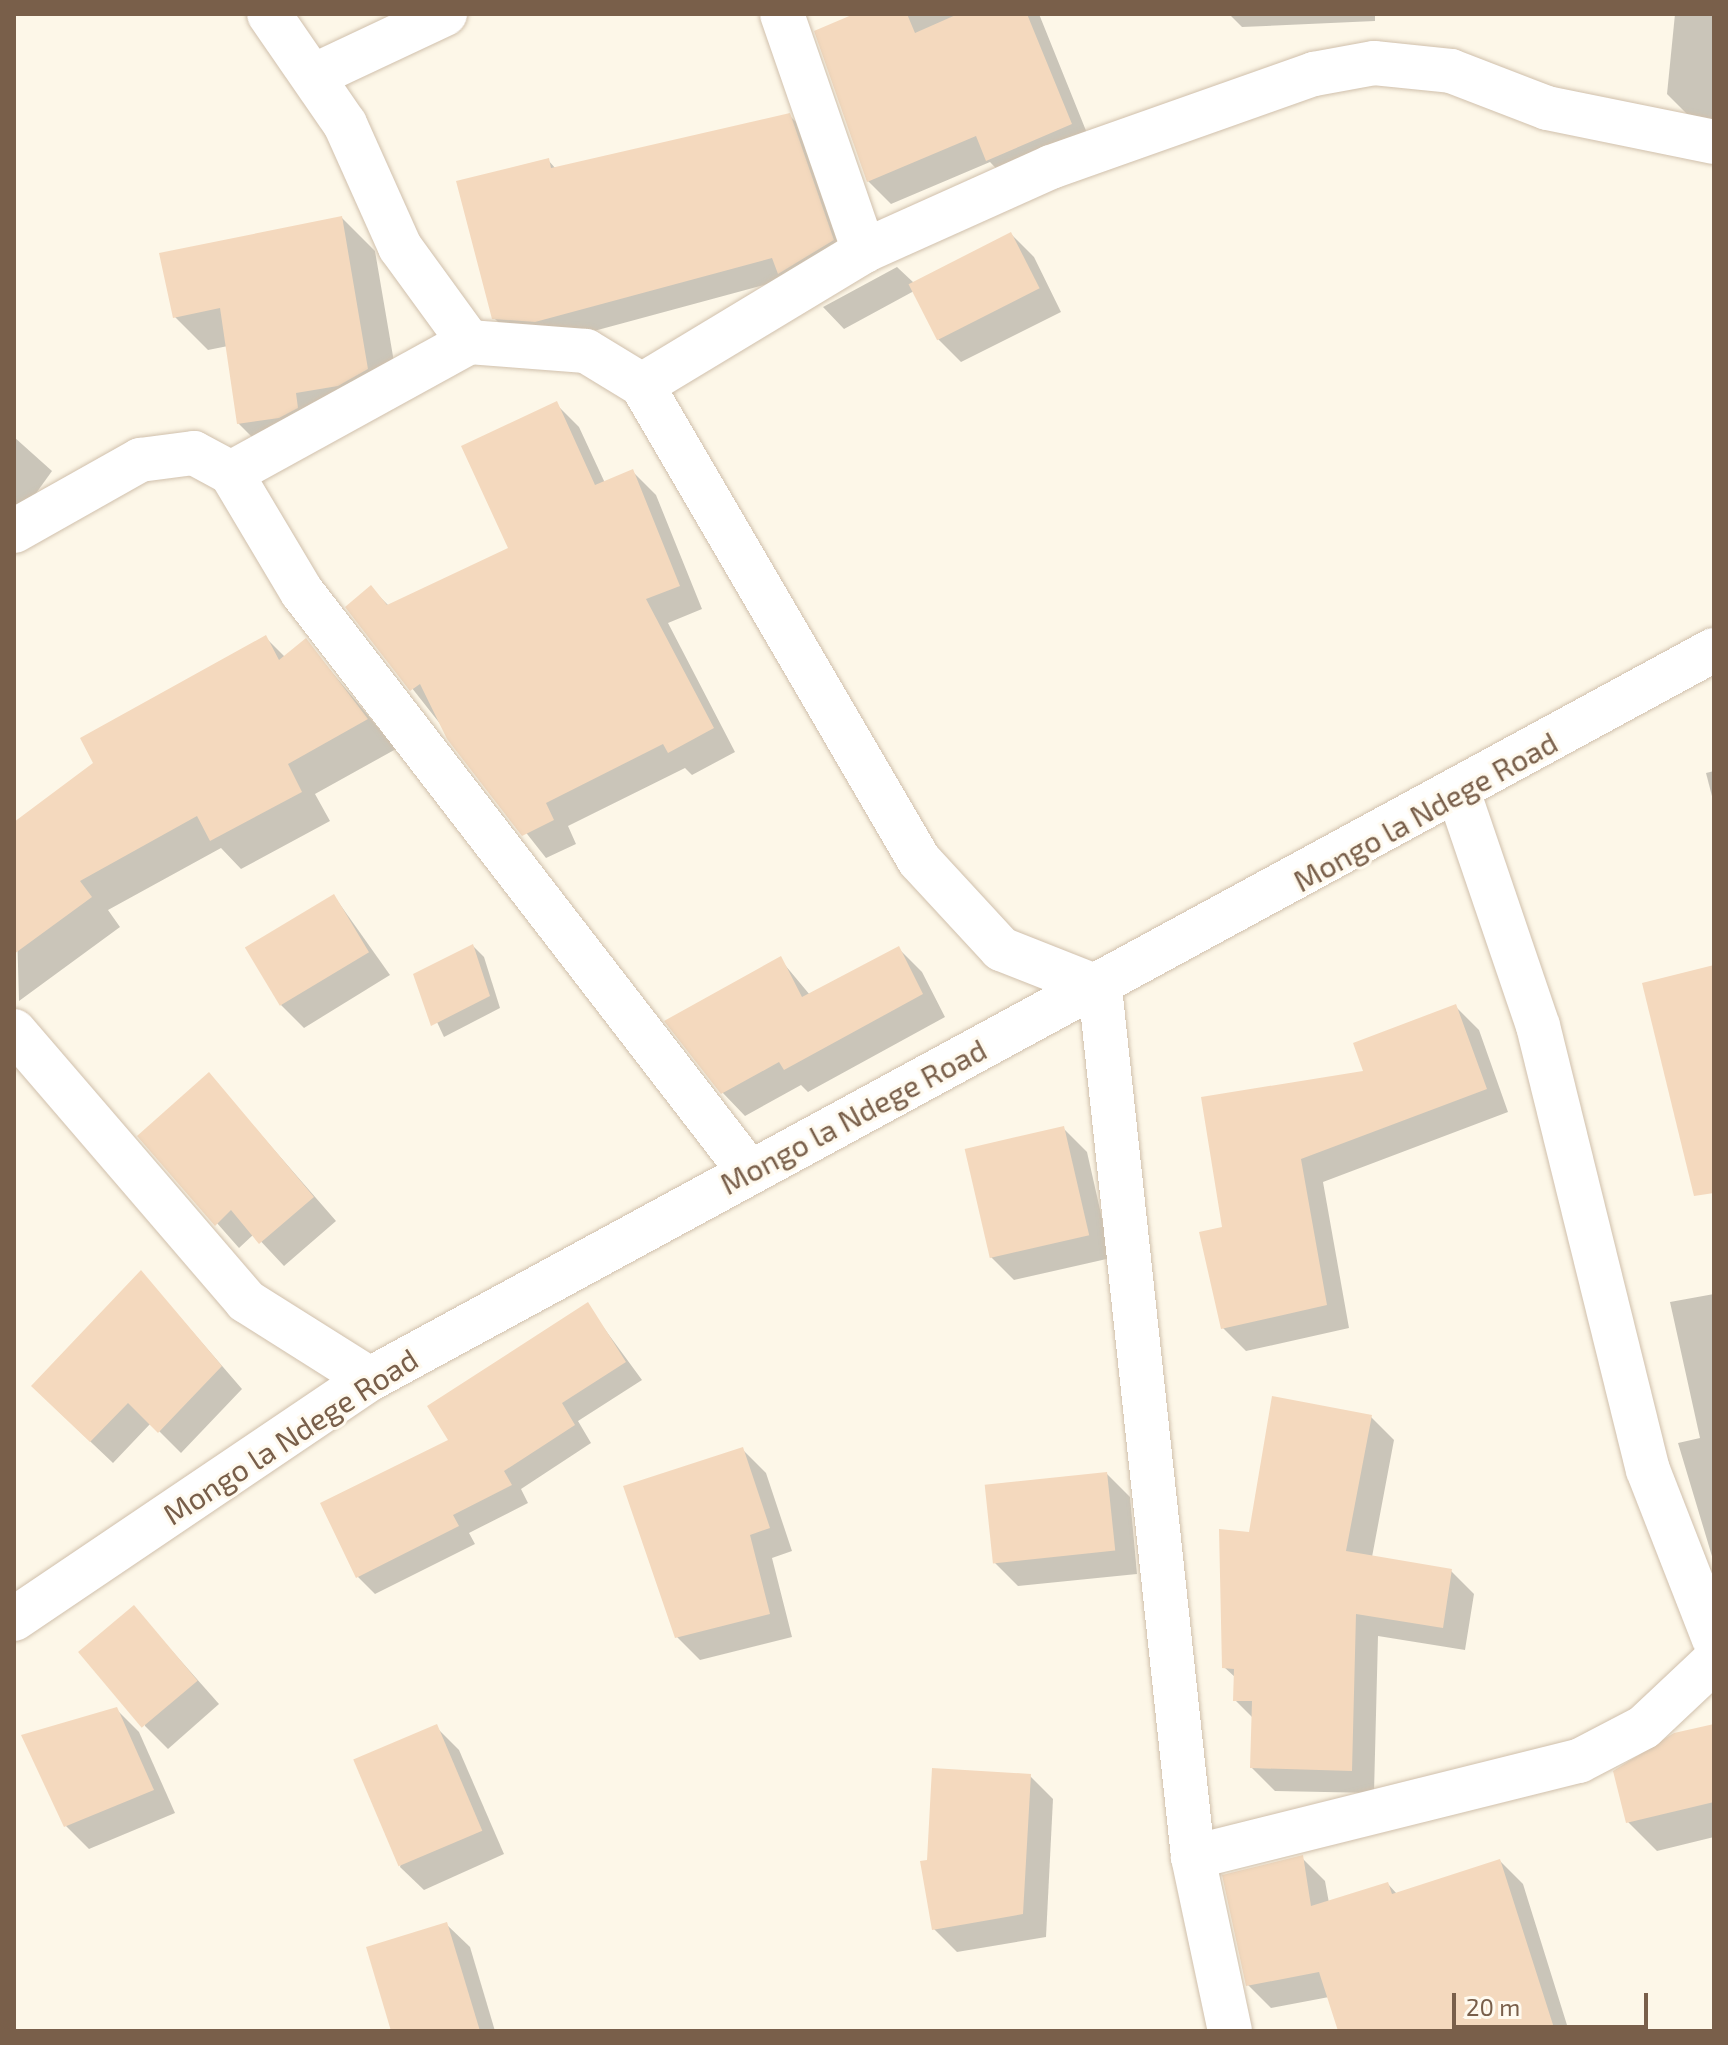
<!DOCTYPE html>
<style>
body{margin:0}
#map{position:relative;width:1728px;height:2045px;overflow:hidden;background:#fdf7e8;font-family:"Exo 2",sans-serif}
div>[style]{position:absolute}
.shadow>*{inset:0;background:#0003}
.building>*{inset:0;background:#f4d9be;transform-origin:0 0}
.roads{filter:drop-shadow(0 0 2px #d0c0ac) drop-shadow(0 0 2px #d0c0ac)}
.minor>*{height:44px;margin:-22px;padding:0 22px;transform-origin:22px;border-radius:22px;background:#fff}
.tertiary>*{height:44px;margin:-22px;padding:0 22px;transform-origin:22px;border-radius:22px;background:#fff}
span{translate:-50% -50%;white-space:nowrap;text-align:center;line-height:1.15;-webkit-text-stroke:6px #fffaef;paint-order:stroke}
.street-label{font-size:30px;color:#795f4a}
.frame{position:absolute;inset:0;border:16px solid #795f4a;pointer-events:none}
.scale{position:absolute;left:1452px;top:1993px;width:196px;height:36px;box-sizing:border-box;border:4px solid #795f4a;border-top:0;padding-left:10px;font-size:24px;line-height:28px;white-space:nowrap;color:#795f4a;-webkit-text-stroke:6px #fffaef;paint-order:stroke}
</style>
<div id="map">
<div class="shadow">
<i style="clip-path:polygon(859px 14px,1039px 14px,1093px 148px,1010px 183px,990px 162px,891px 204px,868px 181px)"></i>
<i style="clip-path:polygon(1229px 14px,1375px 14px,1375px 21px,1242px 27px)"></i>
<i style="clip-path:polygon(1675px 14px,1714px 14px,1714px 127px,1698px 125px,1667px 94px)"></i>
<i style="clip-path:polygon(789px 115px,809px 135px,853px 261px,557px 341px,514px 338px,494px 318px,548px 160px,556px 169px)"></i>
<i style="clip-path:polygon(342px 218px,375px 251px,401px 403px,272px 457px,238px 423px,228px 346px,208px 350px,175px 317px)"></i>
<i style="clip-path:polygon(1011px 234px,1034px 257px,1061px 312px,961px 362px,938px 339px,914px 291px,844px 329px,823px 307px,897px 267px,914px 283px)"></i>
<i style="clip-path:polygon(556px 404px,579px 427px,605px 483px,633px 472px,656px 495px,702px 609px,668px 623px,735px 752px,692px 775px,685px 768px,568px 826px,576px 844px,546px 858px,348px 607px,371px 588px,389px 606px,511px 549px)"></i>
<i style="clip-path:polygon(14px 437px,52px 471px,14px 524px)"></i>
<i style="clip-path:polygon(266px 638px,285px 657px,306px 641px,396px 749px,315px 794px,330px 821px,241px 869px,221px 848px,108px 910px,120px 927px,19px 1001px,14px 824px)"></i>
<i style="clip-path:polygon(1714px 771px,1714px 804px,1706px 773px)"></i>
<i style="clip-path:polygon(334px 896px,390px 975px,304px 1028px,281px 1005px)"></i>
<i style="clip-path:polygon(473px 946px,484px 957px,500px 1008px,444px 1037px,415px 975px)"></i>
<i style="clip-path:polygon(899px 949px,922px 972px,945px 1017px,808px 1092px,801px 1085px,745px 1116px,722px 1092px,780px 959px,810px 995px)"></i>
<i style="clip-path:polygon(1456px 1007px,1479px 1030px,1508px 1112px,1323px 1182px,1349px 1328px,1246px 1351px,1223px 1328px,1224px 1228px,1365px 1072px)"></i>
<i style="clip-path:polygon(209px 1075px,336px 1221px,284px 1266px,254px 1234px,239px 1248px,140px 1136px)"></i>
<i style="clip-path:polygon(1064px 1129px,1087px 1152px,1111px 1258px,1014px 1280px,991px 1257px)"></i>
<i style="clip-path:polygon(141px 1272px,242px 1389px,181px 1453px,151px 1423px,113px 1463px,55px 1408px)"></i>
<i style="clip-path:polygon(1714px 1294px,1714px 1563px,1678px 1443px,1700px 1438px,1670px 1302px)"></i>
<i style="clip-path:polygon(587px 1305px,642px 1380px,578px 1421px,591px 1443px,521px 1489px,528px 1503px,469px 1533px,475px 1544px,375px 1594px,357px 1576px,451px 1441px)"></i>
<i style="clip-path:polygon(1371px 1417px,1394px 1440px,1372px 1557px,1451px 1571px,1474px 1594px,1465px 1650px,1378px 1636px,1374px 1793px,1275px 1791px,1252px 1768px,1253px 1718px,1235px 1700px,1236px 1678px,1224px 1667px,1250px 1534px)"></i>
<i style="clip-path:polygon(743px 1450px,766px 1473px,792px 1551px,772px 1558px,792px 1637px,700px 1660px,677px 1637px)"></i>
<i style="clip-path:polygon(1107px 1474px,1130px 1497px,1137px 1574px,1018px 1586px,995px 1563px)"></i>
<i style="clip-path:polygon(134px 1608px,219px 1704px,168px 1749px,145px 1726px)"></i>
<i style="clip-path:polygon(116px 1709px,139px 1732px,175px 1813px,89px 1849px,66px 1826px,23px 1736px)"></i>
<i style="clip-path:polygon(1714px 1726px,1714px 1837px,1657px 1851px,1628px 1822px)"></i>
<i style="clip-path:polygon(436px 1727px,459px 1750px,504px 1854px,424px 1890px,400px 1867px)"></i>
<i style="clip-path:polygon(1030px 1776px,1053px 1799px,1046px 1937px,957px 1952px,934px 1929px,929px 1861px)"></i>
<i style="clip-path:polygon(1302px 1858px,1325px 1881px,1329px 1903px,1388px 1884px,1397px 1894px,1500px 1861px,1523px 1884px,1567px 2025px,1547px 2031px,1340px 2031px,1329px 1997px,1271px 2008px,1248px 1985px)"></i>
<i style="clip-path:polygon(446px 1924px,470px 1947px,495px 2031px,393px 2031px)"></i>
</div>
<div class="building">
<i style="clip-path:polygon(854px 14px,907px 14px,915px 33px,958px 14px,1027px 14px,1072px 124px,986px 161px,976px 136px,867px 182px,814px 31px)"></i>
<i style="clip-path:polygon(790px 113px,834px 240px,778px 274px,772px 258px,535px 322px,492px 319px,456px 181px,549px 158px,551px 168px)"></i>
<i style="clip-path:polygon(342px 216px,368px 369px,338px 386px,296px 393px,298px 408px,279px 418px,237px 424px,220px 308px,173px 318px,159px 253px)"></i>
<i style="left:1011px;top:232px;width:63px;height:115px;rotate:63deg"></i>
<i style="clip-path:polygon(557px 401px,595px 485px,633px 469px,680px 586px,646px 599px,714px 728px,668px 753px,663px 744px,546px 803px,554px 820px,522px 836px,447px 739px,420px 684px,410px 691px,345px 607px,371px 585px,387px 605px,508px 548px,461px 446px)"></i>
<i style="clip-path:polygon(266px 635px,279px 660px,306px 638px,368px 719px,288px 764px,302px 792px,210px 841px,197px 816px,80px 881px,92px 897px,14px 954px,14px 822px,93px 763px,80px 738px)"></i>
<i style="left:334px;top:894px;width:68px;height:104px;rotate:59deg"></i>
<i style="clip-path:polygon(473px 944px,490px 996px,431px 1026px,413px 974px)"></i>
<i style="clip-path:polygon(899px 946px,923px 994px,784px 1070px,779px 1062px,721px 1094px,664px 1021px,781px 956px,802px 997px)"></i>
<i style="clip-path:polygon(1714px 965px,1714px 1193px,1694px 1196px,1642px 983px)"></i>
<i style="clip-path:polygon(1456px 1004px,1487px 1089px,1301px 1159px,1327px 1305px,1221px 1329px,1199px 1232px,1222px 1227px,1201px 1097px,1363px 1071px,1353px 1043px)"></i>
<i style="clip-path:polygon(209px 1072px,314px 1197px,259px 1244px,231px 1210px,215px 1226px,137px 1136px)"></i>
<i style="left:1064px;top:1126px;width:112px;height:102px;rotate:77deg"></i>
<i style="clip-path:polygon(141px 1270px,222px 1366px,158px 1433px,128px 1403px,90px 1442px,31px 1386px)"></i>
<i style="clip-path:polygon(588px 1302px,626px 1362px,562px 1403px,575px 1425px,504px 1471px,512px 1485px,453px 1515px,459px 1526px,356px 1578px,320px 1503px,448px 1440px,427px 1406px)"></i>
<i style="clip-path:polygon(1272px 1396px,1372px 1415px,1346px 1551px,1452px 1569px,1443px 1628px,1356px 1614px,1352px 1771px,1250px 1768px,1252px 1701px,1233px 1701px,1234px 1669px,1222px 1668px,1219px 1529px,1249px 1532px)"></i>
<i style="clip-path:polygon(743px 1447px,770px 1528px,750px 1535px,770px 1614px,675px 1638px,623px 1486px)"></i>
<i style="left:1107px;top:1472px;width:79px;height:123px;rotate:84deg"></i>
<i style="left:134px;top:1605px;width:99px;height:73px;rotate:50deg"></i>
<i style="clip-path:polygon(117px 1707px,154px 1790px,64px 1827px,21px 1735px)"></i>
<i style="left:437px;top:1724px;width:116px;height:91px;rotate:67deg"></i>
<i style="clip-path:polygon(1714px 1724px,1714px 1802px,1626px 1823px,1613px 1771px,1674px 1733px)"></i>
<i style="clip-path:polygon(932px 1768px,1031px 1774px,1023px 1914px,932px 1930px,920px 1861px,927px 1860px)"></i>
<i style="clip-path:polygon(1303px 1855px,1311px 1906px,1388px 1882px,1392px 1894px,1500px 1859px,1555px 2031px,1338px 2031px,1319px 1972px,1246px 1986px,1222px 1875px)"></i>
<i style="clip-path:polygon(447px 1922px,480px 2031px,391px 2031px,366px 1947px)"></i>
</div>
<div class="roads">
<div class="minor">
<i style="left:269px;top:14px;width:134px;rotate:55.4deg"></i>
<i style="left:345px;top:124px;width:135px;rotate:65.9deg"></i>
<i style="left:400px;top:247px;width:117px;rotate:54deg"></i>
<i style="left:469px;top:342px;width:117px;rotate:4.4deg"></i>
<i style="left:586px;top:351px;width:66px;rotate:31.3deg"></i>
<i style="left:642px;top:385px;width:550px;rotate:59.75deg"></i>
<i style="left:919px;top:860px;width:121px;rotate:47.3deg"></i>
<i style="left:1001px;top:949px;width:106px;rotate:21.5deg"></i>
<i style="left:1100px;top:988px;width:874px;rotate:83.89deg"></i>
<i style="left:1193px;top:1857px;width:178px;rotate:78deg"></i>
<i style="left:782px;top:14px;width:251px;rotate:70.9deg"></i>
<i style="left:313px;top:76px;width:146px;rotate:-25.2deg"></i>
<i style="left:642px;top:385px;width:259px;rotate:-31.1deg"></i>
<i style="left:864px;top:251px;width:205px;rotate:-24.2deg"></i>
<i style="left:1051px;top:167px;width:279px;rotate:-19.5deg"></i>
<i style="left:1314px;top:74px;width:61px;rotate:-10.4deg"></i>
<i style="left:1374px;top:63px;width:77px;rotate:5.9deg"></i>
<i style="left:1451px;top:71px;width:103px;rotate:21.1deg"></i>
<i style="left:1547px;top:108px;width:170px;rotate:11.5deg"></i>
<i style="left:231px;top:473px;width:272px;rotate:-28.8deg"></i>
<i style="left:14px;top:531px;width:145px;rotate:-29.4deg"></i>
<i style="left:140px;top:460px;width:54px;rotate:-7.4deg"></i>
<i style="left:194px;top:453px;width:42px;rotate:28.4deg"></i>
<i style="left:231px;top:473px;width:139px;rotate:59.2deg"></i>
<i style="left:302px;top:592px;width:730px;rotate:52.35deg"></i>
<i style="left:1459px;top:794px;width:245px;rotate:71.2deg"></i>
<i style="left:1538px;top:1026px;width:457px;rotate:76.1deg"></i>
<i style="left:1648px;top:1470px;width:181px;rotate:68.7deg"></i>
<i style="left:14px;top:1031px;width:356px;rotate:49.3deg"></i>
<i style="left:246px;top:1301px;width:146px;rotate:32.2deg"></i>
<i style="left:1193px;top:1857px;width:398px;rotate:-14deg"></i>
<i style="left:1579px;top:1761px;width:73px;rotate:-27.6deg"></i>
<i style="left:1644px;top:1727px;width:96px;rotate:-43.3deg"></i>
</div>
<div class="tertiary">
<i style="left:14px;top:1619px;width:429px;rotate:-34deg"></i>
<i style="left:370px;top:1379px;width:1529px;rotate:-28.48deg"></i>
</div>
</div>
<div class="street-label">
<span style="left:1425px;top:811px;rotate:-29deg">Mongo la Ndege Road</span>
<span style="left:853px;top:1116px;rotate:-28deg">Mongo la Ndege Road</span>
<span style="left:290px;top:1436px;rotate:-33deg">Mongo la Ndege Road</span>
</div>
<div class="frame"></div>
<div class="scale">20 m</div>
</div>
